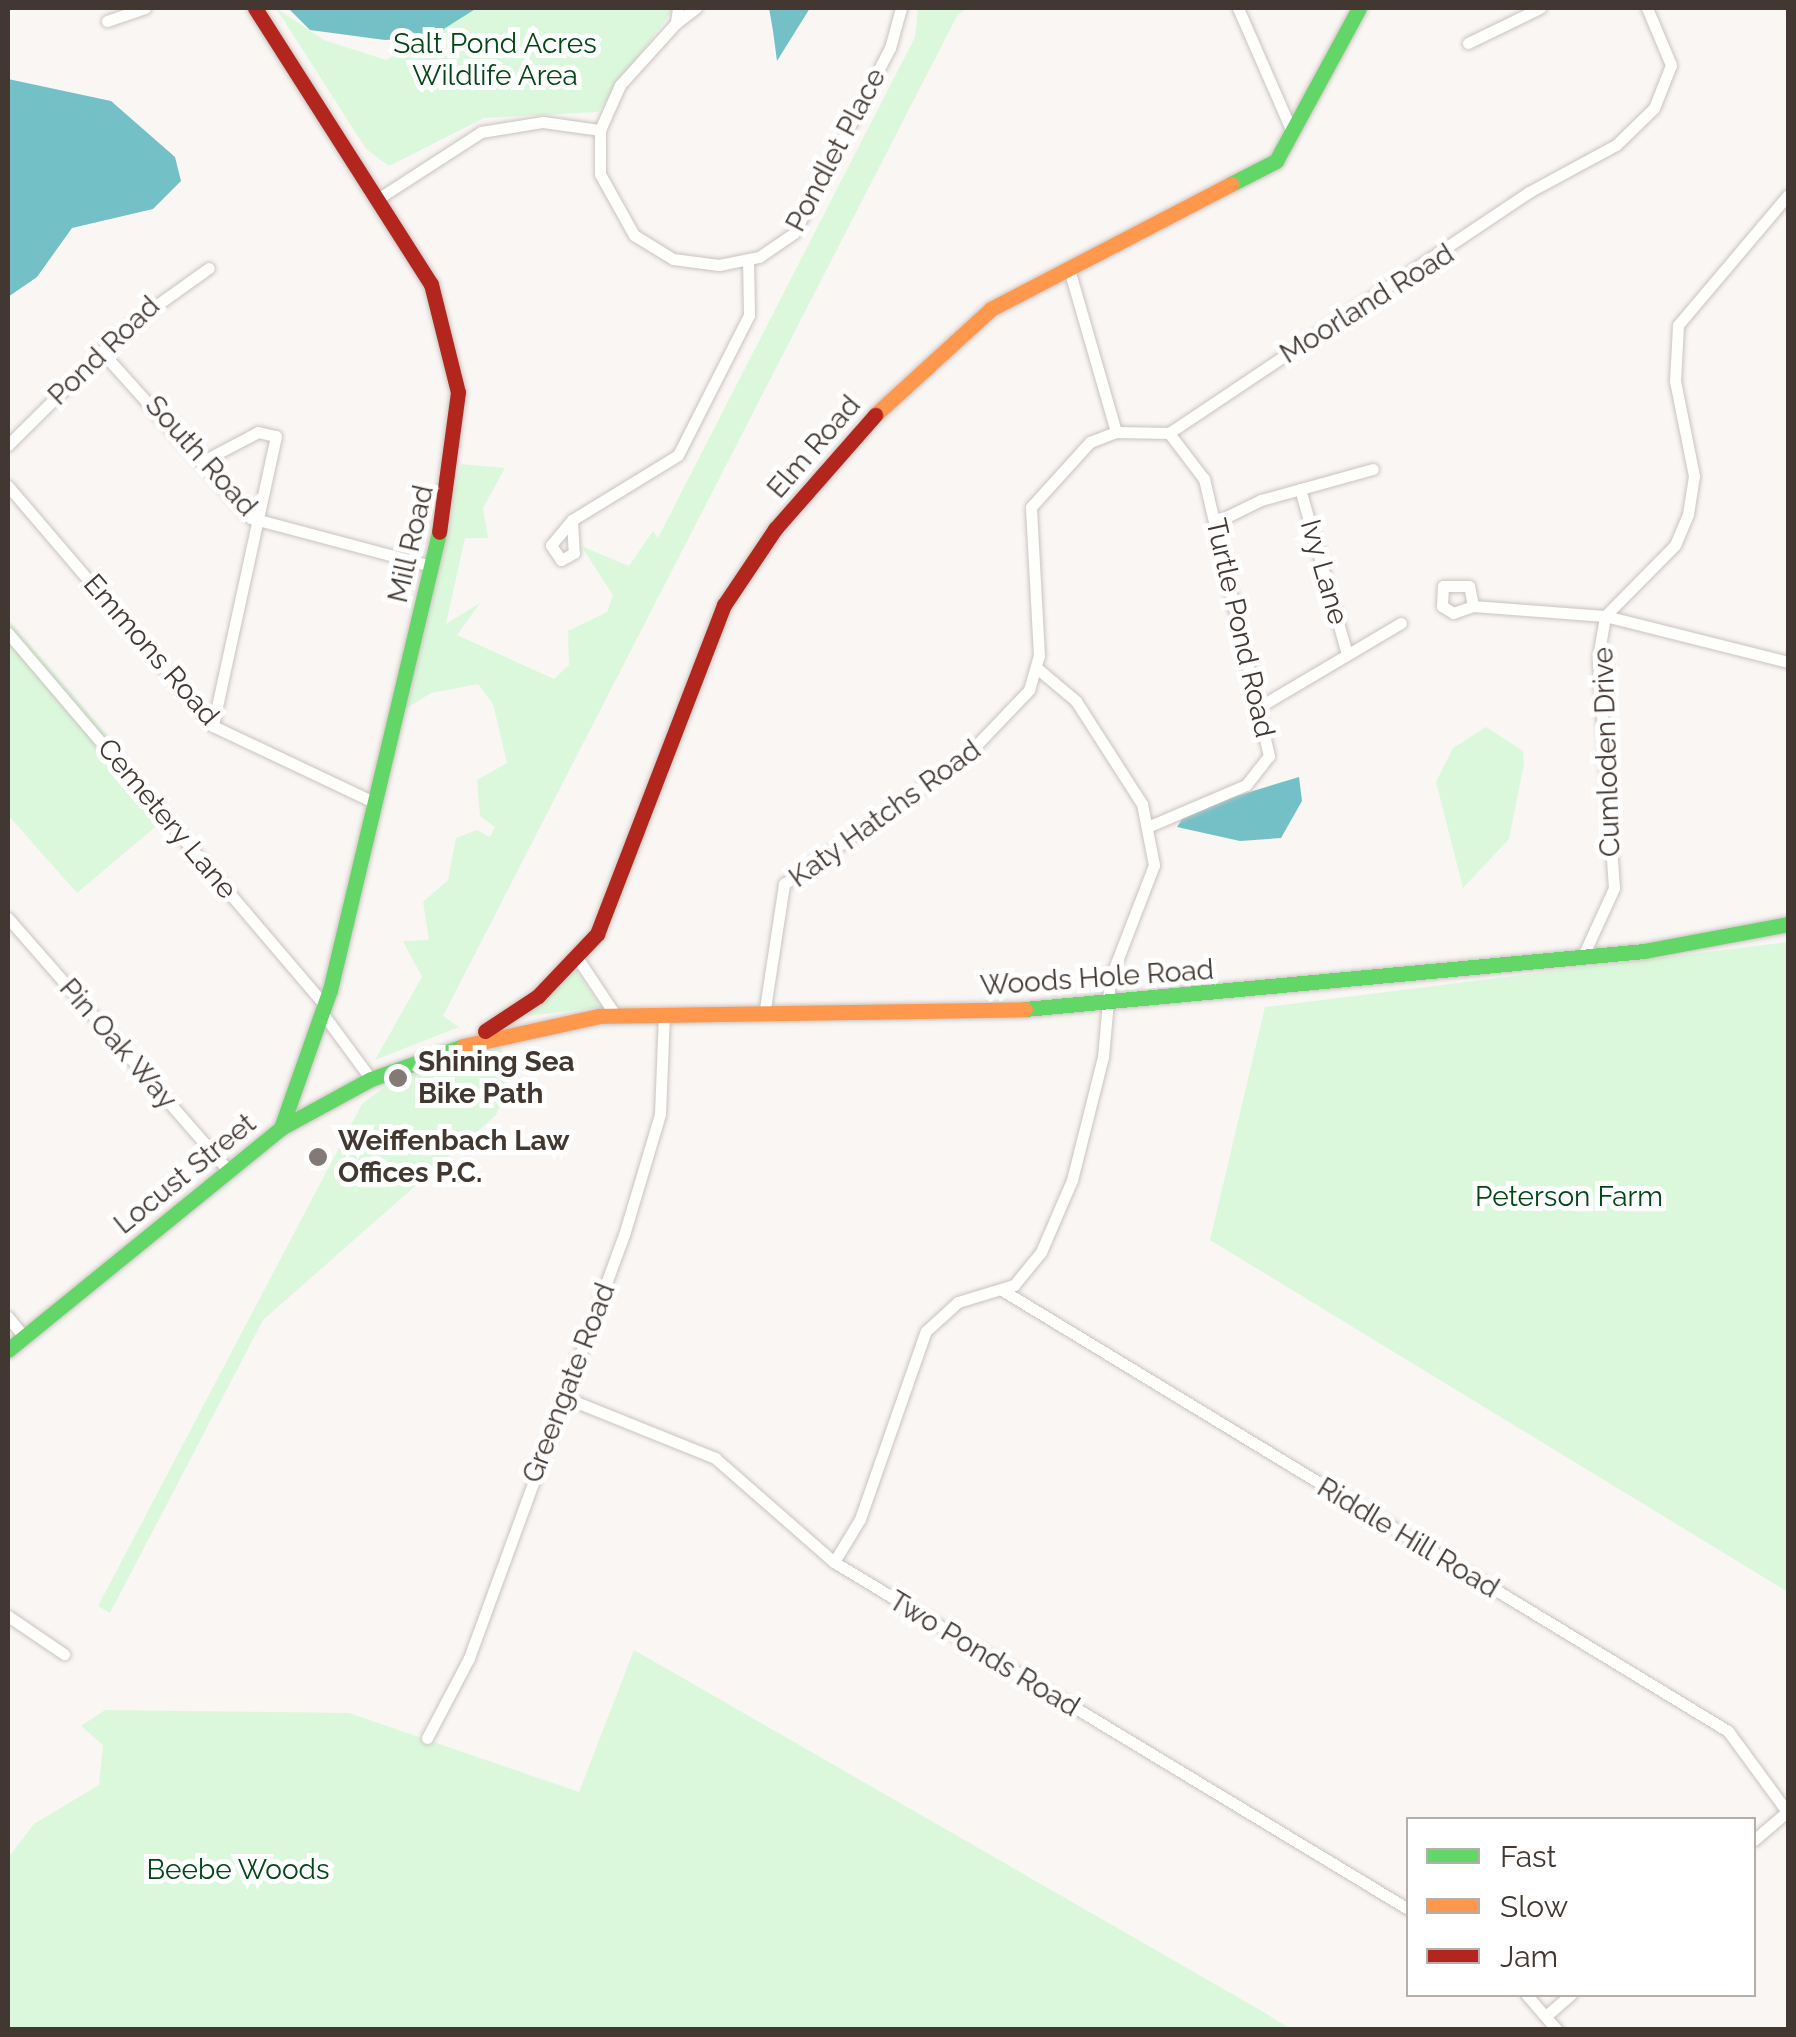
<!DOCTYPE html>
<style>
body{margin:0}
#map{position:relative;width:1796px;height:2037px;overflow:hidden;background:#f9f6f4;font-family:Raleway,sans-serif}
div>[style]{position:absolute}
.green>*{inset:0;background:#dcf8dc}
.water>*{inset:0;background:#73c1c6}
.roads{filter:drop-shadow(0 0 2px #cac4c0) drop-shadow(0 0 2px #cac4c0)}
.street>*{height:11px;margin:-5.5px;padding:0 5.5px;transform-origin:5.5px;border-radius:5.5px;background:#fefefd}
.fast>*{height:15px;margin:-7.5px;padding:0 7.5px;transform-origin:7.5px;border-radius:7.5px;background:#63d668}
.slow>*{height:15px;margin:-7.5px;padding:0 7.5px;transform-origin:7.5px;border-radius:7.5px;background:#ff974d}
.jam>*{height:15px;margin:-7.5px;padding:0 7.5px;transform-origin:7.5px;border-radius:7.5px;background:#b3261e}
.dots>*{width:28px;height:28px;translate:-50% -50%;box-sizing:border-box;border:5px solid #fff;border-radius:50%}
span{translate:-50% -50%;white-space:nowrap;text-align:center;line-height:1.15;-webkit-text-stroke:10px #fff;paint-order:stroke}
.park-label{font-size:28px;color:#004715}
.street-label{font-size:28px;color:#433831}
.poi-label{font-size:28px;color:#433831;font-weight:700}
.left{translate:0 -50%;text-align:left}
.frame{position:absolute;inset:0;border:10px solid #433831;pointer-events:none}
.legend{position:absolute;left:1406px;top:1817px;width:350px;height:180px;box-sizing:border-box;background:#fff;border:2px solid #b4afad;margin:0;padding:12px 18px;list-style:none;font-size:30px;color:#433831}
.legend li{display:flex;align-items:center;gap:20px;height:50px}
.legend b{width:50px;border:2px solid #b4afad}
</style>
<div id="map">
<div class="green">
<i style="clip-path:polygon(276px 8px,324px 40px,386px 60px,474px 8px,674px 8px,598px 112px,484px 118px,389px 166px,366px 149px)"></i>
<i style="clip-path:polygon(918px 8px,969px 8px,958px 14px,443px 1016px,459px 1027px,375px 1060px,422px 977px,403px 941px,429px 940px,423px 902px,448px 880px,456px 838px,477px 830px,490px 837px,495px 827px,480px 816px,477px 780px,507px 763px,493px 704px,478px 684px,431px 693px,404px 710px,461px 464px,505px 468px,483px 508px,488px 538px,465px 538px,446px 624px,480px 603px,457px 635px,554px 679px,569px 665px,568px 631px,607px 612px,613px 595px,581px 546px,629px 566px,653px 531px,658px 538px,915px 37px)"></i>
<i style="clip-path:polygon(8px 619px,173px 812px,77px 893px,8px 815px)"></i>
<i style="clip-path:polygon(1486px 727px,1523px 751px,1524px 764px,1509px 839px,1463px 888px,1436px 782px,1453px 748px)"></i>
<i style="clip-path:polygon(1788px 942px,1788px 1592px,1210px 1240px,1265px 1007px)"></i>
<i style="clip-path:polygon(576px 971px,601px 1007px,527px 1016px,528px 1011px)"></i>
<i style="clip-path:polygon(501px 1046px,507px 1086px,496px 1115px,263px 1320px,110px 1613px,98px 1606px,362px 1104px,392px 1081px)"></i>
<i style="clip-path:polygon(634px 1650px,1260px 2010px,1291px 2029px,8px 2029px,8px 1858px,34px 1824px,99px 1785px,103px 1745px,81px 1726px,105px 1710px,349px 1713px,579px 1792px)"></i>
</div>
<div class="water">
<i style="clip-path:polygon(288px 8px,477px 8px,431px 37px,385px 40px,310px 30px)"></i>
<i style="clip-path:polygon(769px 8px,810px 8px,777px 61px,773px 31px)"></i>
<i style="clip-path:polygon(8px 79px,111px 101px,175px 157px,181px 181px,153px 209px,72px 228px,37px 277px,8px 297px)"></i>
<i style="clip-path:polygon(1299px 777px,1302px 801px,1281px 838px,1240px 841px,1177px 827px,1187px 811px)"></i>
</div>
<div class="roads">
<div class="street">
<i style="left:678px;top:8px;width:15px;rotate:98deg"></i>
<i style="left:676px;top:23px;width:25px;rotate:-37deg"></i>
<i style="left:1238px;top:8px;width:137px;rotate:66.4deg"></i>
<i style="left:107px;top:21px;width:40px;rotate:-18.9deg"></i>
<i style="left:676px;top:23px;width:84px;rotate:132.1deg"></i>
<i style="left:620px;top:85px;width:49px;rotate:114deg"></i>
<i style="left:600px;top:130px;width:44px;rotate:90deg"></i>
<i style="left:600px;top:174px;width:70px;rotate:60.9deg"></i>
<i style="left:634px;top:235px;width:46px;rotate:31.6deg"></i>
<i style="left:673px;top:259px;width:46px;rotate:7.4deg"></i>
<i style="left:719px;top:265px;width:41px;rotate:-11.3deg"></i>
<i style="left:759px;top:257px;width:42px;rotate:-34.4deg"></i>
<i style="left:794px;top:233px;width:208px;rotate:-62.6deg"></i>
<i style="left:890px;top:48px;width:41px;rotate:-74.6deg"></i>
<i style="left:1468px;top:43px;width:80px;rotate:-25.9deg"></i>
<i style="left:376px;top:200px;width:125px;rotate:-32.9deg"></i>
<i style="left:481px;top:132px;width:63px;rotate:-9.2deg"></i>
<i style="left:543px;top:122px;width:58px;rotate:8deg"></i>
<i style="left:1069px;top:269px;width:170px;rotate:73.9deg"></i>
<i style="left:1116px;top:432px;width:53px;rotate:1.1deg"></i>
<i style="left:1169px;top:433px;width:433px;rotate:-33.8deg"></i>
<i style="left:1529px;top:192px;width:99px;rotate:-28.4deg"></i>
<i style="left:1616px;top:145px;width:53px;rotate:-44.2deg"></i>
<i style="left:1654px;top:108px;width:46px;rotate:-68.4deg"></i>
<i style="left:1671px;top:65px;width:62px;rotate:-112.8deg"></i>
<i style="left:101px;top:351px;width:224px;rotate:48.1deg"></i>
<i style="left:251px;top:518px;width:187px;rotate:14.9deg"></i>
<i style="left:8px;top:445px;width:170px;rotate:-44.8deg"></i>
<i style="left:129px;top:325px;width:98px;rotate:-35.5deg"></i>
<i style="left:203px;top:461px;width:62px;rotate:-27.8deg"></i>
<i style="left:258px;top:432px;width:18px;rotate:13deg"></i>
<i style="left:276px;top:436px;width:297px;rotate:102.3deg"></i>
<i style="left:8px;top:486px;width:316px;rotate:49.5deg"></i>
<i style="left:213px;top:726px;width:180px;rotate:25.3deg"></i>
<i style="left:1300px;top:489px;width:172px;rotate:74.1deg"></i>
<i style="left:572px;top:520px;width:124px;rotate:-31.5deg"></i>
<i style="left:678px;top:455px;width:157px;rotate:-63.1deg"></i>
<i style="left:749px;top:315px;width:55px;rotate:-91deg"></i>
<i style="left:572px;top:520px;width:33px;rotate:87deg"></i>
<i style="left:574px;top:553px;width:15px;rotate:152deg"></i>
<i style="left:561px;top:560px;width:18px;rotate:-124deg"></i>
<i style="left:551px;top:545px;width:33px;rotate:-50deg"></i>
<i style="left:1216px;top:522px;width:50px;rotate:-26.1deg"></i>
<i style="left:1261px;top:500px;width:116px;rotate:-15.5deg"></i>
<i style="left:1473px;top:606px;width:20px;rotate:-101deg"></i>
<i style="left:1469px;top:586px;width:26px;rotate:180deg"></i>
<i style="left:1443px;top:586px;width:20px;rotate:93deg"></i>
<i style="left:1442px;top:606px;width:13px;rotate:32deg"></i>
<i style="left:1453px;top:613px;width:21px;rotate:-19deg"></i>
<i style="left:1473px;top:606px;width:132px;rotate:4.3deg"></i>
<i style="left:1605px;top:616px;width:189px;rotate:14.1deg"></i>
<i style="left:8px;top:633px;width:490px;rotate:49.6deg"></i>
<i style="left:1264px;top:704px;width:159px;rotate:-30.6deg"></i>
<i style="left:1152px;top:825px;width:102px;rotate:-23.1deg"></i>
<i style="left:1246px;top:785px;width:37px;rotate:-52deg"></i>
<i style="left:1269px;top:756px;width:285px;rotate:-103.2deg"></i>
<i style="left:1204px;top:479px;width:58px;rotate:-127.3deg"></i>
<i style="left:8px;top:918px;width:335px;rotate:48.9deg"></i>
<i style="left:1582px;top:958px;width:77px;rotate:-65.4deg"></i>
<i style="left:1614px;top:888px;width:231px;rotate:-94deg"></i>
<i style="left:1598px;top:658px;width:43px;rotate:-80.5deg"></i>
<i style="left:1605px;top:616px;width:100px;rotate:-45.4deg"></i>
<i style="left:1675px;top:545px;width:34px;rotate:-67deg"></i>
<i style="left:1688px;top:514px;width:38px;rotate:-81deg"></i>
<i style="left:1694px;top:476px;width:97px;rotate:-101.3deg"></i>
<i style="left:1675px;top:381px;width:56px;rotate:-86.9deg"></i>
<i style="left:1678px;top:325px;width:170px;rotate:-49.8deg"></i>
<i style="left:578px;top:959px;width:69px;rotate:56.3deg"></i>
<i style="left:323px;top:1014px;width:81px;rotate:53.6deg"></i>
<i style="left:764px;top:1015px;width:133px;rotate:-81.3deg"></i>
<i style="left:784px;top:884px;width:221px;rotate:-35.1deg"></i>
<i style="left:965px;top:757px;width:93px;rotate:-46.3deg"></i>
<i style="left:1029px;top:690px;width:35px;rotate:-74deg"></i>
<i style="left:1039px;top:656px;width:149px;rotate:-93.1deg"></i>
<i style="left:1031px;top:507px;width:88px;rotate:-47.8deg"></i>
<i style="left:1090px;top:442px;width:28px;rotate:-21deg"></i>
<i style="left:1002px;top:1290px;width:849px;rotate:31.28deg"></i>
<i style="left:1728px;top:1731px;width:102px;rotate:53.8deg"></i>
<i style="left:8px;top:1317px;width:26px;rotate:51deg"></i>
<i style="left:566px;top:1398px;width:161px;rotate:21.9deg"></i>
<i style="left:715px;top:1458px;width:158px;rotate:41.2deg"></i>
<i style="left:834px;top:1562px;width:671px;rotate:31.15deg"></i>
<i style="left:834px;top:1562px;width:50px;rotate:-58.8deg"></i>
<i style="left:860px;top:1519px;width:199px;rotate:-70.7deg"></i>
<i style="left:926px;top:1331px;width:43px;rotate:-42.2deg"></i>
<i style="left:958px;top:1302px;width:59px;rotate:-16.9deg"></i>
<i style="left:1014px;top:1285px;width:43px;rotate:-50.7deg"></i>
<i style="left:1041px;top:1252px;width:78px;rotate:-66.7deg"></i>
<i style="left:1072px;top:1180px;width:127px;rotate:-75.9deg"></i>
<i style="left:1103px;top:1057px;width:78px;rotate:-84.9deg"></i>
<i style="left:1110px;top:979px;width:122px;rotate:-68.9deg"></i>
<i style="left:1154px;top:865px;width:62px;rotate:-101.1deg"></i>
<i style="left:1142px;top:804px;width:122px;rotate:-122.7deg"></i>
<i style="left:1076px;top:701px;width:50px;rotate:-139.9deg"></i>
<i style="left:8px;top:1616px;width:68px;rotate:34.2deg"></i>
<i style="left:427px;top:1738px;width:90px;rotate:-62.3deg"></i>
<i style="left:469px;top:1658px;width:451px;rotate:-69.9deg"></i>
<i style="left:624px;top:1235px;width:126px;rotate:-73.4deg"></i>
<i style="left:660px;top:1114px;width:99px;rotate:-87.7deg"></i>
<i style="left:1754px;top:1840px;width:45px;rotate:-40.5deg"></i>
<i style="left:1526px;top:1994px;width:48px;rotate:49.3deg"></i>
<i style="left:1547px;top:2015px;width:32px;rotate:-41deg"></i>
</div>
<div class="fast">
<i style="left:1231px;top:184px;width:51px;rotate:-27.1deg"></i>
<i style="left:1276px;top:161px;width:174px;rotate:-61.5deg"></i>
<i style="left:1025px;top:1009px;width:622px;rotate:-5.35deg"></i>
<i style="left:1644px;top:951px;width:147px;rotate:-10.6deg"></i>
<i style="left:281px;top:1128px;width:146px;rotate:-70.5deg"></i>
<i style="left:330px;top:990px;width:471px;rotate:-76.6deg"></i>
<i style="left:8px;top:1350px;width:352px;rotate:-39.1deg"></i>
<i style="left:281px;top:1128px;width:102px;rotate:-28.6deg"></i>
<i style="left:371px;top:1079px;width:98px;rotate:-19.7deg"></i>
</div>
<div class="slow">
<i style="left:875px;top:415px;width:157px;rotate:-42.4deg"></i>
<i style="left:991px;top:309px;width:271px;rotate:-27.5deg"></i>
<i style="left:463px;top:1046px;width:139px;rotate:-12.4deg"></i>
<i style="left:599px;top:1016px;width:426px;rotate:-0.9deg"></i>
</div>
<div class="jam">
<i style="left:255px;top:8px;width:327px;rotate:57.5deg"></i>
<i style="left:431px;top:284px;width:111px;rotate:76deg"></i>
<i style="left:458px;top:392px;width:141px;rotate:97.7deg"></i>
<i style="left:485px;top:1031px;width:64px;rotate:-33.4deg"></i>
<i style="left:538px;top:996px;width:86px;rotate:-46.4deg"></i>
<i style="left:597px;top:934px;width:353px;rotate:-68.9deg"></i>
<i style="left:724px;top:605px;width:92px;rotate:-56.1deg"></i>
<i style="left:775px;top:529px;width:152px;rotate:-48.7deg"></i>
</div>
</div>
<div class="dots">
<i style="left:398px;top:1078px;background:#837a75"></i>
<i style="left:318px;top:1157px;background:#837a75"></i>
</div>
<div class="park-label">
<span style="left:495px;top:60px">Salt Pond Acres<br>Wildlife Area</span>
<span style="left:1569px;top:1197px">Peterson Farm</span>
<span style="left:238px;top:1870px">Beebe Woods</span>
</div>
<div class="street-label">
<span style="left:836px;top:150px;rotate:-62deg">Pondlet Place</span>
<span style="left:1367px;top:304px;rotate:-32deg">Moorland Road</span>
<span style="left:104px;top:351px;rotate:-44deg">Pond Road</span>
<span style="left:814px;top:447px;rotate:-49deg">Elm Road</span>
<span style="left:201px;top:456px;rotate:48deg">South Road</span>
<span style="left:411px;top:544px;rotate:-77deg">Mill Road</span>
<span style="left:1324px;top:572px;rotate:74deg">Ivy Lane</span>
<span style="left:1240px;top:628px;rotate:77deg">Turtle Pond Road</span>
<span style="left:151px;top:650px;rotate:49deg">Emmons Road</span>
<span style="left:1607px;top:752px;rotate:-92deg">Cumloden Drive</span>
<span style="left:885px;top:814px;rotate:-36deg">Katy Hatchs Road</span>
<span style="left:167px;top:819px;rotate:50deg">Cemetery Lane</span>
<span style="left:1097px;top:978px;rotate:-4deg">Woods Hole Road</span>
<span style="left:118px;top:1044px;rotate:49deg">Pin Oak Way</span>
<span style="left:185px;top:1174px;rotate:-39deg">Locust Street</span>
<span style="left:569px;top:1383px;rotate:-69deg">Greengate Road</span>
<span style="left:1408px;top:1538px;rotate:31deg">Riddle Hill Road</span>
<span style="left:984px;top:1654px;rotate:31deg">Two Ponds Road</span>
</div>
<div class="poi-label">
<span class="left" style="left:418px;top:1078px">Shining Sea<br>Bike Path</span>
<span class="left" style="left:338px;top:1157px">Weiffenbach Law<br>Offices P.C.</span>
</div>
<div class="frame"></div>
<ul class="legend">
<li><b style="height:12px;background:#63d668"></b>Fast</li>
<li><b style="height:12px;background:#ff974d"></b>Slow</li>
<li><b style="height:12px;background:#b3261e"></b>Jam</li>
</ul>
</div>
